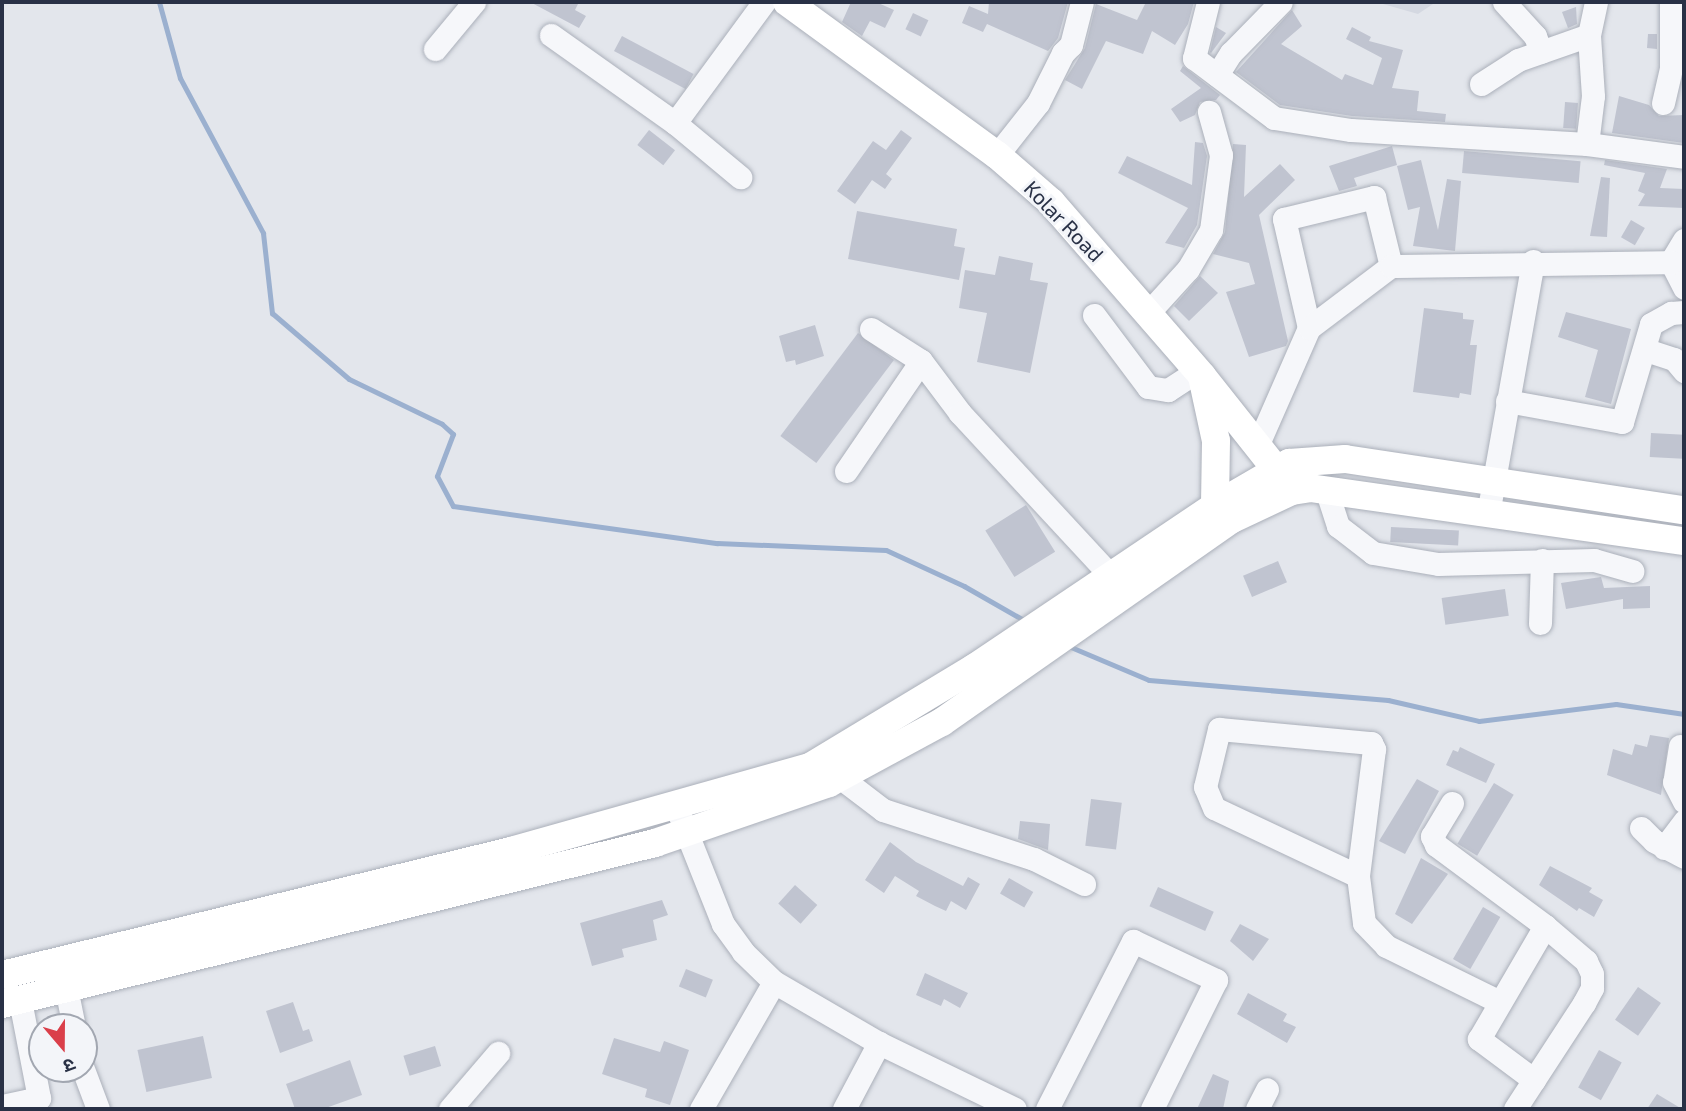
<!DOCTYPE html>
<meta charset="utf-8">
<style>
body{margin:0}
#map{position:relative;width:1686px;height:1111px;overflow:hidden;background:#e3e6ec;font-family:"Exo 2","Noto Sans Devanagari",sans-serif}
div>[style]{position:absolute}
.built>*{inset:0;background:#d4d8e1}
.stream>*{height:5px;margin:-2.5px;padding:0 2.5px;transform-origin:2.5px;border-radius:2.5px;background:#9bb0cf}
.building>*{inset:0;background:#c0c4d0;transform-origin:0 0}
.roads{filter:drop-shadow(0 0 2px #abb0ba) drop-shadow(0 0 2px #abb0ba)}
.minor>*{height:23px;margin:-11.5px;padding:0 11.5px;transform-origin:11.5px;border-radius:11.5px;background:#f6f7fa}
.major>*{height:28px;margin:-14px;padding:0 14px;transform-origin:14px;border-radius:14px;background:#fff}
span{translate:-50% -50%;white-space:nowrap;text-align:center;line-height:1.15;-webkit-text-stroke:6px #f3f5f9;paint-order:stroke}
.street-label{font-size:21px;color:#293146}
.frame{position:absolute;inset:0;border:4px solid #293146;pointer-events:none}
.north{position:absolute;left:28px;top:1013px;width:70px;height:70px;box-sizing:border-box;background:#f3f5f9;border:2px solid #a2a7b1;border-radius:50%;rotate:160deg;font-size:19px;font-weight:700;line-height:28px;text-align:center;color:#293146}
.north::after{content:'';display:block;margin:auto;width:24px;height:32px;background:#da3f4a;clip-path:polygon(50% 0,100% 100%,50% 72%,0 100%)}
</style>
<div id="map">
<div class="built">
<i style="clip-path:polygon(1376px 2px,1436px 2px,1418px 14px)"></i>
</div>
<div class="stream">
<i style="left:159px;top:2px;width:79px;rotate:74.6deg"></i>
<i style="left:180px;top:78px;width:176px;rotate:61.8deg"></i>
<i style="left:263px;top:233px;width:81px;rotate:83.6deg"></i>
<i style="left:272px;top:313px;width:101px;rotate:40.6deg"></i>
<i style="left:349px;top:379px;width:103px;rotate:25.8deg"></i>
<i style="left:442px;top:424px;width:15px;rotate:42deg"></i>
<i style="left:453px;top:434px;width:45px;rotate:110.9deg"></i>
<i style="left:437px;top:476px;width:34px;rotate:62deg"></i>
<i style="left:453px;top:506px;width:267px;rotate:8deg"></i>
<i style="left:717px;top:543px;width:169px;rotate:2.4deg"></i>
<i style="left:886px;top:550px;width:86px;rotate:24.8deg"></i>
<i style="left:964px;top:586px;width:73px;rotate:29.7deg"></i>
<i style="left:1066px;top:645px;width:90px;rotate:22.9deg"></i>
<i style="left:1149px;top:680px;width:240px;rotate:4.8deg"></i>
<i style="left:1388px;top:700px;width:93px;rotate:13deg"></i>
<i style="left:1479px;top:721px;width:138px;rotate:-7.1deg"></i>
<i style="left:1616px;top:704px;width:69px;rotate:8.4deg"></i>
</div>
<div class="building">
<i style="clip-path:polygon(530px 2px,579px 2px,575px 10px,586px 16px,579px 28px)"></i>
<i style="clip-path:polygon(851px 2px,876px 2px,894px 10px,885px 28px,870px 21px,862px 36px,842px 22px)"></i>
<i style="clip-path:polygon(989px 2px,1068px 2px,1058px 38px,1048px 51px,987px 24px,983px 32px,962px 23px,969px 6px,988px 14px)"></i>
<i style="clip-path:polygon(1146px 2px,1194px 2px,1188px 24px,1175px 45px,1152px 31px,1143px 54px,1106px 41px,1082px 89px,1065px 80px,1085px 48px,1096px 4px,1137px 20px)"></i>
<i style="clip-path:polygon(1576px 7px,1577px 24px,1568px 28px,1562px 12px)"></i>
<i style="clip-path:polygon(1292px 10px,1302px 26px,1281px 44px,1342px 80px,1345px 74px,1373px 85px,1382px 58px,1346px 39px,1352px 27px,1371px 37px,1369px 41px,1403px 50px,1392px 88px,1419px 91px,1417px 111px,1446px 114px,1445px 122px,1352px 116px,1280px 105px,1236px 72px)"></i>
<i style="left:913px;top:13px;width:17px;height:18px;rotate:25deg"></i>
<i style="clip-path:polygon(1216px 27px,1226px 33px,1211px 53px,1210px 52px)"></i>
<i style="clip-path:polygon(1648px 34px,1657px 34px,1657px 49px,1647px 48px)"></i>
<i style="left:622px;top:36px;width:81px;height:17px;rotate:28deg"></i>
<i style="clip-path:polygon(1183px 66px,1220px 95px,1216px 100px,1200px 102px,1195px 115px,1180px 122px,1171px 109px,1201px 88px,1180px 71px)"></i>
<i style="clip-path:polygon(1619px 96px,1649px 105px,1659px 116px,1684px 115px,1684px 143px,1612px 133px)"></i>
<i style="left:1565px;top:102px;width:13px;height:26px;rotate:4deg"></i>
<i style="left:649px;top:130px;width:33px;height:19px;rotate:38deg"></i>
<i style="clip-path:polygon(901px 130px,912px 138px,886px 174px,892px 179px,885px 189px,872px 180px,855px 204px,837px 191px,873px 141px,886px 150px)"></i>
<i style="clip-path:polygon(1195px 142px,1203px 143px,1207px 156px,1197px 225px,1184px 248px,1165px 243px,1188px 208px,1118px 173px,1127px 156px,1192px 185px)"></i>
<i style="clip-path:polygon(1233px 144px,1246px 145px,1244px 197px,1280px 164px,1295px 180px,1259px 215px,1288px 341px,1286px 346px,1249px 357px,1226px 292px,1255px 284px,1249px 263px,1213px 254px,1225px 232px)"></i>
<i style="clip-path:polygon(1392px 146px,1397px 165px,1354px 178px,1357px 186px,1339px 191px,1329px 166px)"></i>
<i style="left:1464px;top:151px;width:117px;height:22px;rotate:5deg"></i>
<i style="clip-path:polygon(1421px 160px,1438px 230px,1447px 179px,1461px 181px,1455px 251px,1413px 246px,1420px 207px,1408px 210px,1397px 166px)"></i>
<i style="clip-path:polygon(1605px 160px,1667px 169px,1660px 188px,1684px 189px,1684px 208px,1638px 206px,1645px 194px,1638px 191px,1645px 173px,1604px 165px)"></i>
<i style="clip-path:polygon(1601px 177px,1610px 178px,1607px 237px,1590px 236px)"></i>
<i style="clip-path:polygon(857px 211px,957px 229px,954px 246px,965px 248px,959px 280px,848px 259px)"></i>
<i style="left:1631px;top:220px;width:16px;height:20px;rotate:30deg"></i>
<i style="clip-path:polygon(999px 256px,1033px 263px,1030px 280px,1048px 283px,1030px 373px,977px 362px,987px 313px,959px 308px,965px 270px,995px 275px)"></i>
<i style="clip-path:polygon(1200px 276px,1218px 293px,1189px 321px,1174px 306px)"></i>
<i style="clip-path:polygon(1424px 308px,1463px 313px,1463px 319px,1474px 320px,1470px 345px,1477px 345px,1471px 395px,1460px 393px,1459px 398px,1413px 392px)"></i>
<i style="clip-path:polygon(1566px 312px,1631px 329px,1611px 404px,1585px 397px,1598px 350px,1558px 337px)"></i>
<i style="clip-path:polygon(815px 325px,824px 356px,796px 365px,795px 360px,786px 362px,779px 336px)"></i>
<i style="left:858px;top:333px;width:45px;height:129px;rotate:37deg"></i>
<i style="left:1651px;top:433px;width:33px;height:24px;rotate:3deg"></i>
<i style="left:1026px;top:505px;width:55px;height:48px;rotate:58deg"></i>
<i style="left:1391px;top:527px;width:68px;height:15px;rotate:3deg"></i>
<i style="left:1278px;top:561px;width:23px;height:38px;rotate:67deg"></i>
<i style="clip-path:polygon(1601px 577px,1604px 588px,1650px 586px,1650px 608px,1623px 609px,1623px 599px,1566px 609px,1561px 583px)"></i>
<i style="left:1505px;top:589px;width:27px;height:64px;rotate:82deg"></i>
<i style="clip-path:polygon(1650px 735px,1669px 738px,1661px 795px,1607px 775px,1613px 749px,1632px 755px,1635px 744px,1647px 747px)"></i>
<i style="clip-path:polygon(1460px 747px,1495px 764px,1486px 783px,1446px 765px,1453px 750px,1458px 752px)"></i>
<i style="clip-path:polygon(1417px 779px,1439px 791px,1405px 854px,1379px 841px)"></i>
<i style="left:1494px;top:783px;width:23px;height:71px;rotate:31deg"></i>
<i style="left:1091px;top:799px;width:31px;height:47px;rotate:7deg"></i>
<i style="clip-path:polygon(1020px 821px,1050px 824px,1048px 850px,1018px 839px)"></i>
<i style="clip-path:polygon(890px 842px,916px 862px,963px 886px,968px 877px,980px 884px,966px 910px,951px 901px,946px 911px,935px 906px,916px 896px,919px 891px,895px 876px,884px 893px,865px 880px)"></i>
<i style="clip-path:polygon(1421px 858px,1448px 874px,1412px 924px,1395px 914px)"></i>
<i style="clip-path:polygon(1550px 866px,1592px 888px,1589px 892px,1603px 900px,1594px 917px,1579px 908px,1577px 911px,1539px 885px)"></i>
<i style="left:1009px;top:878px;width:28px;height:18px;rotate:30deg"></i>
<i style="left:795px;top:885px;width:30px;height:25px;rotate:42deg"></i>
<i style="left:1158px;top:887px;width:61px;height:21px;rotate:24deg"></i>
<i style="clip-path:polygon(662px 900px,668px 915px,653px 920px,657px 940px,622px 949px,624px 957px,592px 966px,580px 923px)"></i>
<i style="left:1483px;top:907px;width:20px;height:60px;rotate:30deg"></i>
<i style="clip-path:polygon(1240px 924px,1269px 939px,1253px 961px,1230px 941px)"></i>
<i style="left:686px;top:969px;width:29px;height:19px;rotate:22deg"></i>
<i style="clip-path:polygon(925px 973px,968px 993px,960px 1008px,944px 999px,941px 1006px,916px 995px)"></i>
<i style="left:1638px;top:987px;width:28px;height:40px;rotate:35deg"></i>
<i style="clip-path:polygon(1248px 993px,1287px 1014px,1283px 1021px,1296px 1027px,1287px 1043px,1237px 1014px)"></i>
<i style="clip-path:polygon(293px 1002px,303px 1031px,309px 1029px,313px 1041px,280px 1053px,266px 1011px)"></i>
<i style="left:203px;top:1036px;width:43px;height:67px;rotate:78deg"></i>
<i style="clip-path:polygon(614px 1038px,660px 1052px,664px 1041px,689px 1050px,670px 1105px,645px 1097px,647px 1089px,602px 1074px)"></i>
<i style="left:435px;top:1046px;width:21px;height:33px;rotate:73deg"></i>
<i style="left:1599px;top:1050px;width:26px;height:43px;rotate:29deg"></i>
<i style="clip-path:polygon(350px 1060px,362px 1095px,323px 1109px,295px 1109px,286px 1084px)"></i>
<i style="clip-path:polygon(1213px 1074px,1229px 1081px,1223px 1109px,1197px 1109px)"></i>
<i style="clip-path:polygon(1657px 1094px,1682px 1109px,1647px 1109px)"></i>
</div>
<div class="roads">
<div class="minor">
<i style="left:1208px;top:2px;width:58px;rotate:104deg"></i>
<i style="left:1194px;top:58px;width:100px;rotate:36.9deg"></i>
<i style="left:1274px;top:118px;width:78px;rotate:8.9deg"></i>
<i style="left:1351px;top:130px;width:236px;rotate:3.4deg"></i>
<i style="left:1587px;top:144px;width:98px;rotate:7.6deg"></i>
<i style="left:1504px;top:2px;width:46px;rotate:47.6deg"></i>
<i style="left:1535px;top:36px;width:17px;rotate:69deg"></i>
<i style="left:551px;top:35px;width:152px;rotate:35.4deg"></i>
<i style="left:675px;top:123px;width:85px;rotate:39.7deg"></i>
<i style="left:435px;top:49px;width:61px;rotate:-50.3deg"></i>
<i style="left:1217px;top:75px;width:26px;rotate:-58deg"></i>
<i style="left:1231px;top:53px;width:71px;rotate:-45.6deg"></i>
<i style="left:1481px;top:84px;width:44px;rotate:-33deg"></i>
<i style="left:1518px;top:60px;width:75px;rotate:-19.4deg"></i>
<i style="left:1663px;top:103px;width:37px;rotate:-77deg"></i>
<i style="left:1671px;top:67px;width:65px;rotate:-90deg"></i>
<i style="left:675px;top:123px;width:150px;rotate:-53.7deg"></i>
<i style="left:1587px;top:144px;width:48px;rotate:-82.9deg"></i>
<i style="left:1593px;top:96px;width:61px;rotate:-93.8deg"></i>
<i style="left:1589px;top:35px;width:34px;rotate:-78deg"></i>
<i style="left:997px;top:155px;width:66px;rotate:-51.7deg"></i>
<i style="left:1038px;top:103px;width:56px;rotate:-63.4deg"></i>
<i style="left:1063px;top:53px;width:11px;rotate:-45deg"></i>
<i style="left:1071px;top:45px;width:44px;rotate:-75.7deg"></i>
<i style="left:1684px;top:240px;width:26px;rotate:121deg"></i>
<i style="left:1671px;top:262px;width:29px;rotate:63deg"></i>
<i style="left:1148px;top:313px;width:59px;rotate:-47.7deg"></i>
<i style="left:1188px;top:269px;width:45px;rotate:-59.5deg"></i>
<i style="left:1211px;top:230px;width:76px;rotate:-82.4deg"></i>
<i style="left:1221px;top:155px;width:45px;rotate:-105.6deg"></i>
<i style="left:1094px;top:315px;width:90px;rotate:53.1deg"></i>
<i style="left:1148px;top:387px;width:20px;rotate:9deg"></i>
<i style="left:1168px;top:390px;width:35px;rotate:-33deg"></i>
<i style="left:1309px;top:328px;width:112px;rotate:-102.9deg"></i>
<i style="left:1284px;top:219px;width:93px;rotate:-13.7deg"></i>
<i style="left:1374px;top:197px;width:71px;rotate:76.2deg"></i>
<i style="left:871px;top:329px;width:59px;rotate:32.6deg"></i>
<i style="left:921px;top:361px;width:65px;rotate:53.1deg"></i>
<i style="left:960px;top:413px;width:224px;rotate:47.2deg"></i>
<i style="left:1646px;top:350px;width:29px;rotate:18deg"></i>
<i style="left:1674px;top:359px;width:16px;rotate:50deg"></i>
<i style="left:1507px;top:401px;width:117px;rotate:10.3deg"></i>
<i style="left:1622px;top:422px;width:102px;rotate:-73.5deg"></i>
<i style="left:1651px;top:324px;width:23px;rotate:-29deg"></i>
<i style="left:1671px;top:313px;width:13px;rotate:-4deg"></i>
<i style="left:1258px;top:444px;width:127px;rotate:-66.3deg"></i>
<i style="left:1309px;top:328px;width:103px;rotate:-37.1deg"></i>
<i style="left:1391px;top:266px;width:280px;rotate:-0.8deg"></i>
<i style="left:846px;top:471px;width:133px;rotate:-55.7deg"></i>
<i style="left:1327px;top:492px;width:36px;rotate:72deg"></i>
<i style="left:1338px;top:526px;width:44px;rotate:37.6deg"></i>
<i style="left:1373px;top:553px;width:66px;rotate:9.6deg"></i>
<i style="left:1438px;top:564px;width:156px;rotate:-1.5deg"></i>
<i style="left:1594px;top:560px;width:40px;rotate:16deg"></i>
<i style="left:1488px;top:514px;width:257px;rotate:-79.9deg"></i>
<i style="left:1540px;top:623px;width:63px;rotate:-88.2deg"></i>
<i style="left:1680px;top:746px;width:36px;rotate:99deg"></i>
<i style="left:1674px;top:782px;width:22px;rotate:63deg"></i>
<i style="left:841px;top:778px;width:53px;rotate:37.3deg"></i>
<i style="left:883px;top:810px;width:159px;rotate:18deg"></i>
<i style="left:1034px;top:859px;width:56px;rotate:26.6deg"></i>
<i style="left:1452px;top:803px;width:39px;rotate:121deg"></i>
<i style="left:1432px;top:836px;width:10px;rotate:66deg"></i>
<i style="left:1436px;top:845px;width:136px;rotate:36.6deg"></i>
<i style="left:1545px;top:926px;width:54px;rotate:40.5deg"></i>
<i style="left:1586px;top:961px;width:14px;rotate:65deg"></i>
<i style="left:1592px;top:974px;width:14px;rotate:90deg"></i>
<i style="left:1592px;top:988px;width:17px;rotate:118deg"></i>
<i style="left:1584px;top:1003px;width:126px;rotate:123.1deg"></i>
<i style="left:680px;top:816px;width:116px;rotate:68.3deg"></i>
<i style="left:723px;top:924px;width:34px;rotate:54deg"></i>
<i style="left:743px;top:952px;width:43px;rotate:44.1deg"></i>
<i style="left:774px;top:982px;width:121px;rotate:30.2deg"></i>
<i style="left:879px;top:1043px;width:151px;rotate:25.9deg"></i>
<i style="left:1641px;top:828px;width:18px;rotate:45deg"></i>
<i style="left:1654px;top:841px;width:34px;rotate:28deg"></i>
<i style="left:1664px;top:848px;width:34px;rotate:-53deg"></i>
<i style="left:1358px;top:876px;width:159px;rotate:-154.7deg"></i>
<i style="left:1214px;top:808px;width:23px;rotate:-113deg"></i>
<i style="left:1205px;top:787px;width:60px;rotate:-76.4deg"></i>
<i style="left:1219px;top:729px;width:153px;rotate:5.3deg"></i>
<i style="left:1371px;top:743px;width:7px;rotate:63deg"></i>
<i style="left:1374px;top:749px;width:128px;rotate:97.2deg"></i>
<i style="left:1358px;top:876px;width:47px;rotate:82.7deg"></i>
<i style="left:1364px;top:923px;width:32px;rotate:46deg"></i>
<i style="left:1386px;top:946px;width:127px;rotate:26.2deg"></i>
<i style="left:63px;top:973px;width:55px;rotate:78.5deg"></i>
<i style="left:83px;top:1069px;width:43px;rotate:69.4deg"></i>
<i style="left:1534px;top:1080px;width:69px;rotate:-143.3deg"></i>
<i style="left:1479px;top:1039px;width:131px;rotate:-59.7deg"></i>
<i style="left:2px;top:1106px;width:38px;rotate:-12deg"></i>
<i style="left:39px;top:1098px;width:100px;rotate:-101deg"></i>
<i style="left:450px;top:1109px;width:74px;rotate:-49.4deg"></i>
<i style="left:701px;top:1109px;width:146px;rotate:-60.1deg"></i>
<i style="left:844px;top:1109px;width:75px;rotate:-62.1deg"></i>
<i style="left:1047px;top:1109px;width:189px;rotate:-62.9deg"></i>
<i style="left:1133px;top:941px;width:92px;rotate:25.2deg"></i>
<i style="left:1216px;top:980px;width:144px;rotate:116.4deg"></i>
<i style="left:1257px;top:1109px;width:22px;rotate:-63deg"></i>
</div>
<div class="major">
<i style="left:787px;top:2px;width:260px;rotate:36.1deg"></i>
<i style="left:997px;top:155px;width:72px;rotate:41deg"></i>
<i style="left:1051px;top:202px;width:230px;rotate:49deg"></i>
<i style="left:1202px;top:376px;width:135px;rotate:51.6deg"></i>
<i style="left:1203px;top:381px;width:61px;rotate:77.8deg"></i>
<i style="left:1216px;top:441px;width:65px;rotate:90.9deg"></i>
<i style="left:2px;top:975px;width:524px;rotate:-13.69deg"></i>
<i style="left:511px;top:851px;width:311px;rotate:-15.7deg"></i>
<i style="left:810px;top:767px;width:192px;rotate:-31.1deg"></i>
<i style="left:974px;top:668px;width:290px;rotate:-33.9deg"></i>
<i style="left:1215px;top:506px;width:86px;rotate:-30.2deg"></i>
<i style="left:1289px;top:463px;width:56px;rotate:-4.1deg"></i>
<i style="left:1345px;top:459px;width:343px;rotate:8.6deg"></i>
<i style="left:2px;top:1004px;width:673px;rotate:-13.85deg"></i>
<i style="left:655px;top:843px;width:184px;rotate:-19deg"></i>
<i style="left:829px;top:783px;width:128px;rotate:-28.4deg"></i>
<i style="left:942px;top:722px;width:352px;rotate:-35deg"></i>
<i style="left:1230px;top:520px;width:68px;rotate:-25.1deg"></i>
<i style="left:1292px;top:491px;width:18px;rotate:-9deg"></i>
<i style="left:1310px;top:488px;width:378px;rotate:8.1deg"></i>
</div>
</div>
<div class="street-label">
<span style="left:1064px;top:221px;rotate:46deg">Kolar Road</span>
</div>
<div class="frame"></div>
<div class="north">उ</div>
</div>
